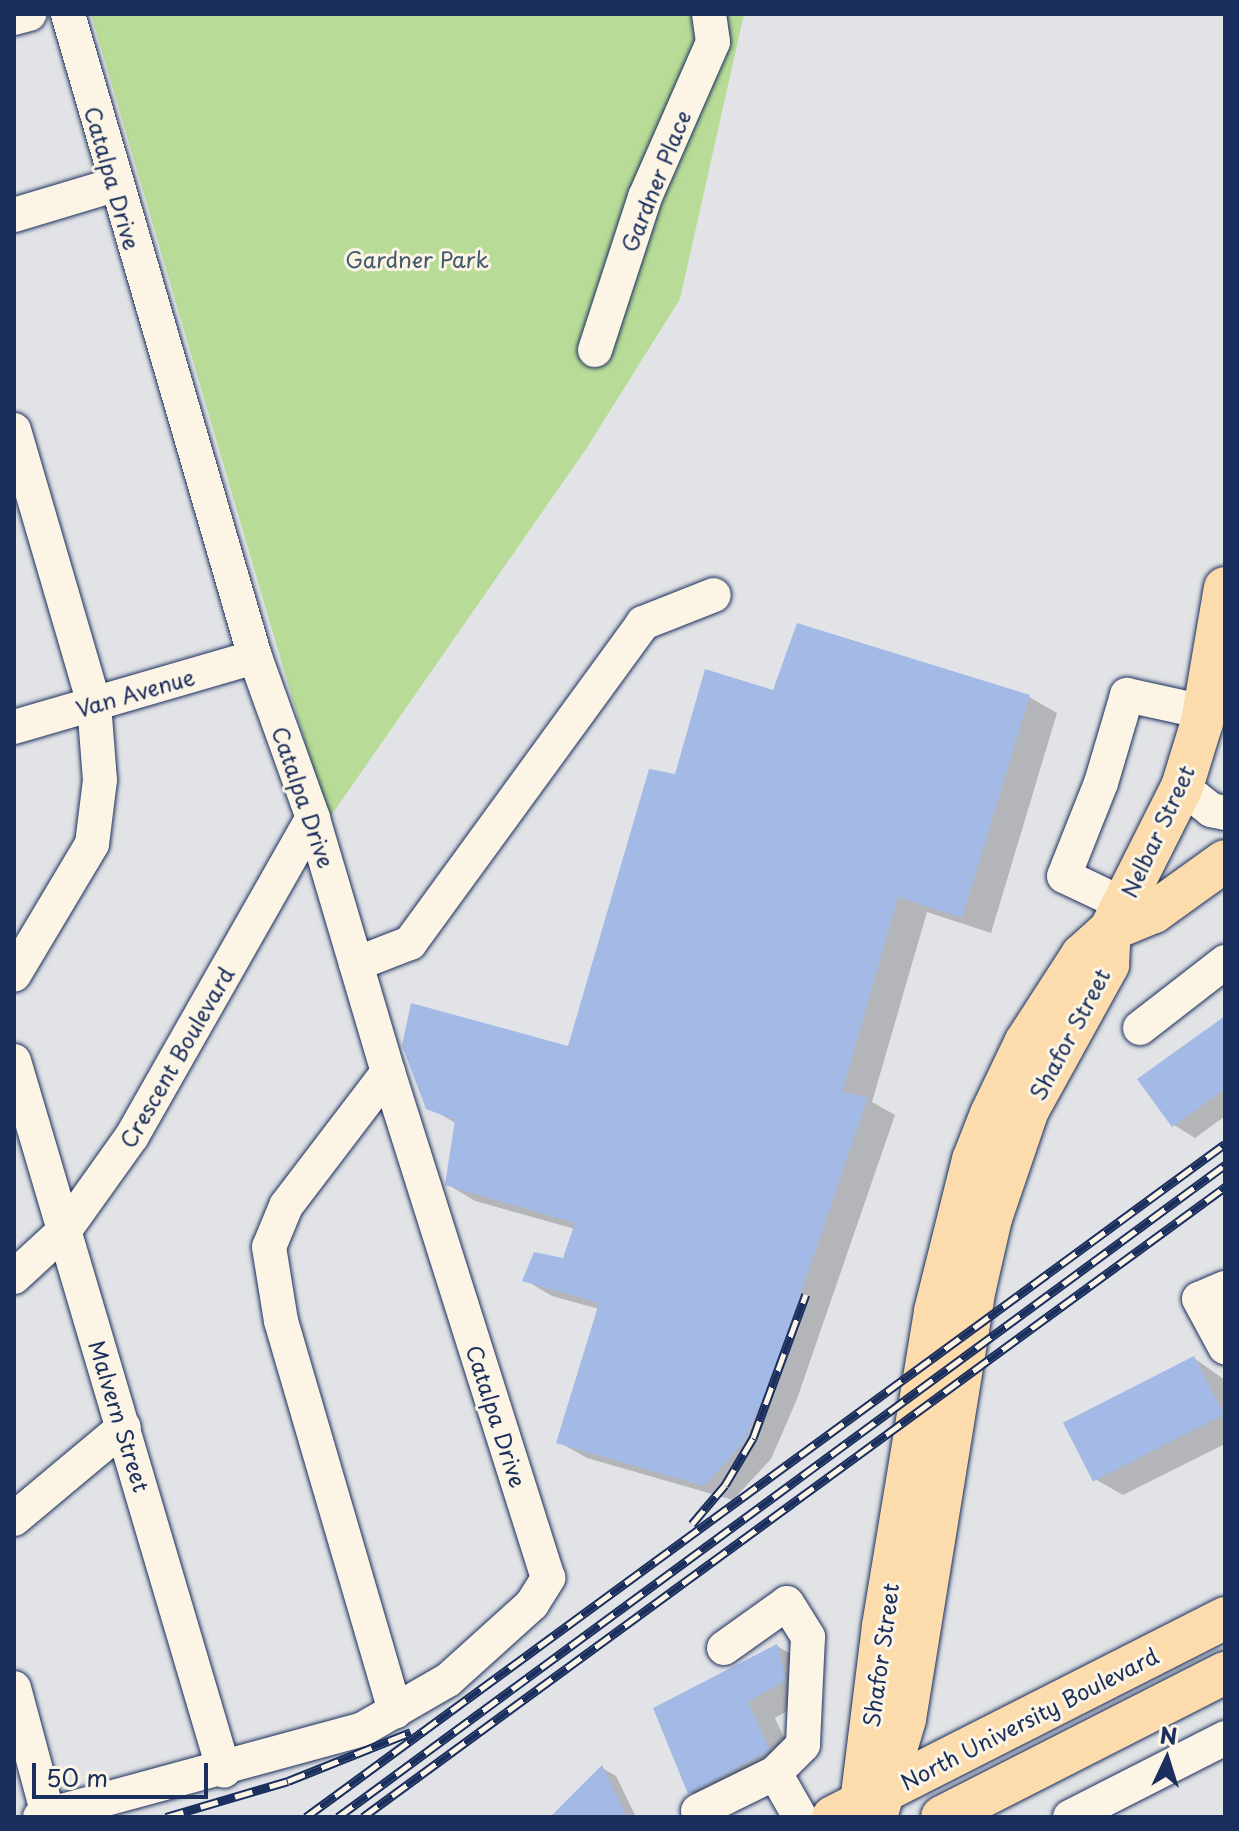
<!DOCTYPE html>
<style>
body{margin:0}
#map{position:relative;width:1239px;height:1831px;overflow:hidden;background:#e1e3e6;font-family:"Playpen Sans",sans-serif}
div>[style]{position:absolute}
.green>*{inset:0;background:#b8dc97}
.shadow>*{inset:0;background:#0003}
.building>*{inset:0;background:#a3bae7;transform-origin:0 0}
.roads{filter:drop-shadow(0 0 2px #1b2f5e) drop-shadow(0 0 2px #1b2f5e)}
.minor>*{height:34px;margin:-17px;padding:0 17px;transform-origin:17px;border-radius:17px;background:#fcf5e5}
.major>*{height:42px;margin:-21px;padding:0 21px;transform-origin:21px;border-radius:21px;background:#fcdcac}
.rail>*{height:9px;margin-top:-4.5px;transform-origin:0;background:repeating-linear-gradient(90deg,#fcf5e5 0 18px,#1b2f5e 0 36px);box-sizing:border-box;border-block:2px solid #1b2f5e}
span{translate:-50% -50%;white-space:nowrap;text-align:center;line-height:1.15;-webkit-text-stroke:6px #fcf5e5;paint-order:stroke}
.street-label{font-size:22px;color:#1b2f5e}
.park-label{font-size:22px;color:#425a6c}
.frame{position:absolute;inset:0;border:16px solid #1b2f5e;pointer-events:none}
.north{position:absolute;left:1127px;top:1719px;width:80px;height:80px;-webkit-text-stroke:6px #fcf5e5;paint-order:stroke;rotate:4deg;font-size:22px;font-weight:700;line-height:32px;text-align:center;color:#1b2f5e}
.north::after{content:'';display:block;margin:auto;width:28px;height:36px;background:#1b2f5e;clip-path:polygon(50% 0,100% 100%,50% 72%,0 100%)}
.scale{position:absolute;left:32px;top:1763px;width:176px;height:36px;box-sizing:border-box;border:4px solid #1b2f5e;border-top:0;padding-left:10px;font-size:24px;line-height:28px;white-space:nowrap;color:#1b2f5e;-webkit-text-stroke:6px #fcf5e5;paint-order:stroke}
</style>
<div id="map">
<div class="green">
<i style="clip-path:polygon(91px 14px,744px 14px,680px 299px,586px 449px,328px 820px)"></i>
</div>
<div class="shadow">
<i style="clip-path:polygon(774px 693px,1029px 697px,1057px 713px,991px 933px,927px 912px,872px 1102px,895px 1115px,797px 1399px,771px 1459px,733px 1500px,587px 1458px,559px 1442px,599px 1309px,552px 1296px,525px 1280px,564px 1260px,575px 1229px,475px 1201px,447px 1184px,457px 1124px,428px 1107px,569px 1049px,676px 777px)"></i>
<i style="clip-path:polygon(1225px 1024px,1225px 1116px,1195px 1138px,1174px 1125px)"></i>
<i style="clip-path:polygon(1194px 1358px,1225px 1380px,1225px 1444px,1123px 1495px,1095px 1479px)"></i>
<i style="clip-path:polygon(777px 1646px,805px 1662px,813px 1696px,775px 1718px,797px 1766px,718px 1808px,690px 1792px)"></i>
<i style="clip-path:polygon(602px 1768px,616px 1776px,636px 1817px,553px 1817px)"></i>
</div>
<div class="building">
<i style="clip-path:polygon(797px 623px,1030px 695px,962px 918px,898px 897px,842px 1092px,868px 1097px,770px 1383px,743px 1443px,704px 1486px,556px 1443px,599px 1303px,522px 1281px,534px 1252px,563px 1258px,575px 1223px,445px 1185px,455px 1120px,426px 1109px,402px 1045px,411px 1003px,568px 1046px,649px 769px,675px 774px,705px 669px,773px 690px)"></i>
<i style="clip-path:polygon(1225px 1016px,1225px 1089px,1172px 1127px,1137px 1079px)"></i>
<i style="left:1194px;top:1356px;width:66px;height:147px;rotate:63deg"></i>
<i style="clip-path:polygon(777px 1644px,786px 1680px,748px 1702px,770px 1750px,688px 1794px,653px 1708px)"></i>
<i style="clip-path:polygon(602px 1765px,627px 1817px,550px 1817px)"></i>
</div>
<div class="roads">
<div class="minor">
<i style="left:14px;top:18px;width:16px;rotate:-15deg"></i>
<i style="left:14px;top:215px;width:104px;rotate:-16.7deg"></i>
<i style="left:595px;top:350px;width:161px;rotate:-71.9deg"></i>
<i style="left:645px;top:197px;width:169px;rotate:-66.3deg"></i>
<i style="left:713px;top:42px;width:28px;rotate:-98deg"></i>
<i style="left:14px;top:430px;width:285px;rotate:73.7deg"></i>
<i style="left:94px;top:704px;width:76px;rotate:85.5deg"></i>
<i style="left:100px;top:780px;width:64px;rotate:97.1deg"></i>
<i style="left:92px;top:844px;width:152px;rotate:120.8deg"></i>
<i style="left:14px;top:727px;width:251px;rotate:-16.2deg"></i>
<i style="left:1182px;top:787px;width:37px;rotate:38deg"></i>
<i style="left:1211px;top:810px;width:14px;rotate:12deg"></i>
<i style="left:1123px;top:904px;width:65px;rotate:-154.6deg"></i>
<i style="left:1064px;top:876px;width:100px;rotate:-68.3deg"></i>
<i style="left:1101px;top:783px;width:92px;rotate:-73.5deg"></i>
<i style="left:1127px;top:695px;width:79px;rotate:12.4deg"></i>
<i style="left:356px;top:964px;width:58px;rotate:-21.3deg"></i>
<i style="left:410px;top:943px;width:396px;rotate:-53.9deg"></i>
<i style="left:643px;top:623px;width:76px;rotate:-21.5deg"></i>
<i style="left:1140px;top:1028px;width:108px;rotate:-37.8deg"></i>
<i style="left:14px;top:1061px;width:740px;rotate:73.52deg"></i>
<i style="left:388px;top:1072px;width:168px;rotate:127.3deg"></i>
<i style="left:286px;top:1206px;width:44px;rotate:112.5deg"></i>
<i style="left:269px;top:1247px;width:75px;rotate:80.8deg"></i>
<i style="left:281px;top:1321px;width:407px;rotate:73.7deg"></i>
<i style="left:14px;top:1277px;width:69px;rotate:-42.7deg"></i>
<i style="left:65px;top:1230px;width:115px;rotate:-54.5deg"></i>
<i style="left:132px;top:1136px;width:366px;rotate:-60.4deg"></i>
<i style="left:1225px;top:1288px;width:28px;rotate:157deg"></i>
<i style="left:1199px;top:1299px;width:55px;rotate:61.6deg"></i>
<i style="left:14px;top:1519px;width:143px;rotate:-39.9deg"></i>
<i style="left:724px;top:1648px;width:77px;rotate:-35.5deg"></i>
<i style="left:787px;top:1603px;width:40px;rotate:58deg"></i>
<i style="left:808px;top:1637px;width:108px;rotate:92.7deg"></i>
<i style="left:803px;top:1745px;width:40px;rotate:135deg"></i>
<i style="left:14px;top:1688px;width:131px;rotate:75deg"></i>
<i style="left:698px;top:1811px;width:86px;rotate:-26.3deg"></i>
<i style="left:775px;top:1773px;width:51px;rotate:60.4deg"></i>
<i style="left:40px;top:1817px;width:335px;rotate:-15.2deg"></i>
<i style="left:363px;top:1729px;width:98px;rotate:-30deg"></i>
<i style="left:448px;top:1680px;width:113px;rotate:-42.1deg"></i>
<i style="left:532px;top:1604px;width:31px;rotate:-58deg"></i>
<i style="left:548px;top:1578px;width:531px;rotate:-107.55deg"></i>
<i style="left:388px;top:1072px;width:265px;rotate:-106.5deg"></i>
<i style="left:313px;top:818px;width:171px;rotate:-109.8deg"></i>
<i style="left:255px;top:657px;width:670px;rotate:-106.22deg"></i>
<i style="left:1070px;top:1817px;width:174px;rotate:-27deg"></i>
</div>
<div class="major">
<i style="left:861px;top:1803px;width:178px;rotate:-82.9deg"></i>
<i style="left:883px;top:1626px;width:319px;rotate:-80.6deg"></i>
<i style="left:935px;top:1311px;width:156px;rotate:-75.9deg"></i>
<i style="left:973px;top:1160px;width:49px;rotate:-68.6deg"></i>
<i style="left:991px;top:1114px;width:79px;rotate:-64.4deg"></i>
<i style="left:1025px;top:1043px;width:105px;rotate:-57.1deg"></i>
<i style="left:1082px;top:955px;width:38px;rotate:-42deg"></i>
<i style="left:1110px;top:930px;width:48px;rotate:-22.2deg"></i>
<i style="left:1154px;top:912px;width:87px;rotate:-35.7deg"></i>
<i style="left:833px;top:1817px;width:440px;rotate:-26.9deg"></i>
<i style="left:876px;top:1817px;width:102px;rotate:-73.5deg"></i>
<i style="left:905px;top:1719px;width:437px;rotate:-80.8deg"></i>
<i style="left:975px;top:1288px;width:72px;rotate:-77.1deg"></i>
<i style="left:991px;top:1218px;width:114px;rotate:-71.1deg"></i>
<i style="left:1028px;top:1110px;width:166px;rotate:-61.1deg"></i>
<i style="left:1108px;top:965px;width:35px;rotate:-87deg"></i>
<i style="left:1110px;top:930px;width:160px;rotate:-63.3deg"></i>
<i style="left:1182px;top:787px;width:68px;rotate:-72.9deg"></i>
<i style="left:1202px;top:722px;width:136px;rotate:-80.3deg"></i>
<i style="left:942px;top:1817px;width:318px;rotate:-27deg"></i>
</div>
</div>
<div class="rail">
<i style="left:692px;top:1524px;width:51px;rotate:-49.8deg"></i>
<i style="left:725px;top:1485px;width:55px;rotate:-59.2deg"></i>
<i style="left:753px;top:1438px;width:153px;rotate:-69.8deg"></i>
<i style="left:166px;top:1817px;width:127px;rotate:-16.4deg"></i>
<i style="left:288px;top:1781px;width:132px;rotate:-21.7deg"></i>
<i style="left:306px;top:1817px;width:1139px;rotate:-36.22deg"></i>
<i style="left:338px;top:1817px;width:1101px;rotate:-36.32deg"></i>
<i style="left:363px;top:1817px;width:1068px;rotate:-36.16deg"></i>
</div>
<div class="street-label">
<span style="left:113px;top:178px;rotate:74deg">Catalpa Drive</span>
<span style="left:655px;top:181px;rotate:-68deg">Gardner Place</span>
<span style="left:135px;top:692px;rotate:-16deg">Van Avenue</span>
<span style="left:304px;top:797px;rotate:71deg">Catalpa Drive</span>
<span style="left:1157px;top:831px;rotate:-65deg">Nelbar Street</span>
<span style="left:1069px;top:1034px;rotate:-62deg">Shafor Street</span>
<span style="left:176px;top:1057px;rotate:-60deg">Crescent Boulevard</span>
<span style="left:120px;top:1416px;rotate:73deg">Malvern Street</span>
<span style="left:497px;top:1416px;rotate:72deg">Catalpa Drive</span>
<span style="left:880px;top:1655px;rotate:-82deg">Shafor Street</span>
<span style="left:1029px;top:1718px;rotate:-27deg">North University Boulevard</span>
</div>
<div class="park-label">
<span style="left:417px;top:259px">Gardner Park</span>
</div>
<div class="frame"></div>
<div class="north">N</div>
<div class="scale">50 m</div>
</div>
